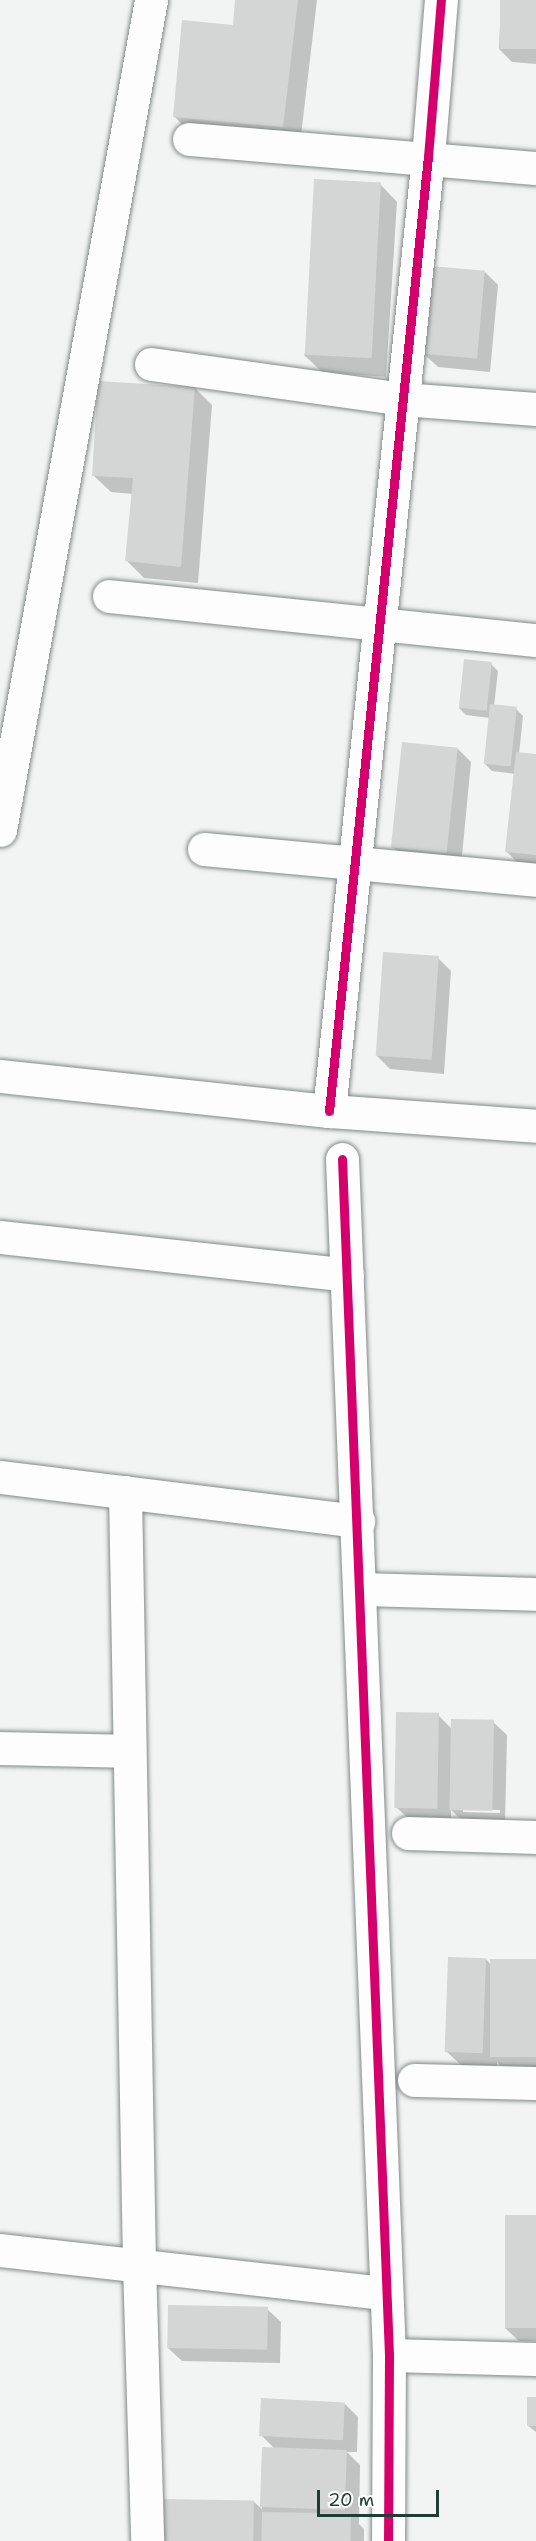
<!DOCTYPE html>
<style>
body{margin:0}
#map{position:relative;width:536px;height:2541px;overflow:hidden;background:#f2f3f3;font-family:"Shantell Sans",sans-serif}
div>[style]{position:absolute}
.shadow>*{inset:0;background:#0003}
.building>*{inset:0;background:#d3d6d5;transform-origin:0 0}
.roads{filter:drop-shadow(0 0 2px #838988) drop-shadow(0 0 2px #838988)}
.minor>*{height:33px;margin:-16.5px;padding:0 16.5px;transform-origin:16.5px;border-radius:16.5px;background:#fdfdfd}
.cycleway>*{height:9px;margin:-4.5px;padding:0 4.5px;transform-origin:4.5px;border-radius:4.5px;background:#d6006c}
span{translate:-50% -50%;white-space:nowrap;text-align:center;line-height:1.15;-webkit-text-stroke:6px #fff;paint-order:stroke}
.scale{position:absolute;left:317px;top:2490px;width:122px;height:27px;box-sizing:border-box;border:3px solid #1f3d34;border-top:0;padding-left:8px;font-size:18px;line-height:21px;white-space:nowrap;color:#1f3d34;-webkit-text-stroke:4px #fff;paint-order:stroke}
</style>
<div id="map">
<div class="shadow">
<i style="clip-path:polygon(237px 0,317px 0,300px 144px,191px 134px,174px 116px,234px 26px)"></i>
<i style="clip-path:polygon(501px 0,536px 0,536px 64px,512px 62px,499px 49px)"></i>
<i style="clip-path:polygon(380px 184px,397px 202px,386px 377px,322px 372px,304px 355px)"></i>
<i style="clip-path:polygon(485px 272px,498px 285px,490px 372px,438px 367px,424px 354px)"></i>
<i style="clip-path:polygon(195px 388px,212px 405px,198px 583px,144px 578px,127px 561px,133px 494px,111px 492px,93px 475px)"></i>
<i style="clip-path:polygon(491px 664px,498px 671px,494px 706px,516px 709px,523px 716px,519px 754px,536px 756px,536px 866px,520px 865px,506px 851px,515px 774px,492px 771px,485px 764px,490px 718px,466px 715px,459px 708px)"></i>
<i style="clip-path:polygon(458px 749px,471px 762px,461px 866px,407px 861px,393px 847px)"></i>
<i style="clip-path:polygon(438px 958px,451px 971px,444px 1074px,390px 1069px,377px 1056px)"></i>
<i style="clip-path:polygon(evenodd,438px 1715px,452px 1729px,493px 1722px,507px 1735px,505px 1824px,465px 1823px,451px 1810px,451px 1821px,411px 1821px,397px 1808px,438px 1715px,463px 1809px,500px 1810px,500px 1813px,463px 1812px,463px 1809px)"></i>
<i style="clip-path:polygon(486px 1959px,491px 1965px,536px 1960px,536px 2070px,504px 2070px,497px 2062px,497px 2066px,461px 2065px,447px 2052px)"></i>
<i style="clip-path:polygon(536px 2217px,536px 2341px,519px 2341px,505px 2328px)"></i>
<i style="clip-path:polygon(267px 2309px,281px 2322px,280px 2363px,182px 2361px,168px 2348px)"></i>
<i style="clip-path:polygon(536px 2398px,536px 2432px,527px 2425px)"></i>
<i style="clip-path:polygon(345px 2404px,358px 2417px,357px 2452px,347px 2452px,360px 2465px,359px 2524px,364px 2529px,364px 2541px,165px 2541px,253px 2501px,262px 2509px,263px 2449px,275px 2449px,261px 2435px)"></i>
</div>
<div class="building">
<i style="clip-path:polygon(235px 0,298px 0,283px 127px,173px 117px,182px 20px,233px 25px)"></i>
<i style="left:500px;top:0;width:36px;height:49px"></i>
<i style="left:314px;top:179px;width:67px;height:176px;rotate:3deg"></i>
<i style="left:430px;top:266px;width:55px;height:88px;rotate:5deg"></i>
<i style="clip-path:polygon(98px 381px,195px 387px,181px 567px,125px 561px,133px 478px,92px 476px)"></i>
<i style="left:464px;top:659px;width:28px;height:49px;rotate:6deg"></i>
<i style="left:490px;top:704px;width:27px;height:60px;rotate:6deg"></i>
<i style="left:402px;top:742px;width:56px;height:106px;rotate:6deg"></i>
<i style="clip-path:polygon(516px 752px,536px 754px,536px 855px,505px 852px)"></i>
<i style="left:383px;top:952px;width:56px;height:104px;rotate:4deg"></i>
<i style="left:396px;top:1712px;width:43px;height:96px;rotate:1deg"></i>
<i style="left:451px;top:1719px;width:43px;height:91px;rotate:1deg"></i>
<i style="left:448px;top:1957px;width:38px;height:95px;rotate:2deg"></i>
<i style="left:490px;top:1959px;width:46px;height:98px"></i>
<i style="left:505px;top:2215px;width:31px;height:113px"></i>
<i style="left:168px;top:2305px;width:100px;height:43px;rotate:1deg"></i>
<i style="left:527px;top:2397px;width:9px;height:29px"></i>
<i style="left:261px;top:2398px;width:84px;height:38px;rotate:3deg"></i>
<i style="left:262px;top:2447px;width:85px;height:60px;rotate:2deg"></i>
<i style="left:164px;top:2499px;width:90px;height:42px;rotate:1deg"></i>
<i style="left:262px;top:2512px;width:89px;height:29px;rotate:1deg"></i>
</div>
<div class="roads">
<div class="minor">
<i style="left:189px;top:139px;width:348px;rotate:4.8deg"></i>
<i style="left:151px;top:364px;width:253px;rotate:7.9deg"></i>
<i style="left:402px;top:399px;width:134px;rotate:4.3deg"></i>
<i style="left:109px;top:596px;width:429px;rotate:5.9deg"></i>
<i style="left:0;top:830px;width:844px;rotate:-79.69deg"></i>
<i style="left:204px;top:849px;width:333px;rotate:5.3deg"></i>
<i style="left:0;top:1076px;width:331px;rotate:6.1deg"></i>
<i style="left:329px;top:1111px;width:208px;rotate:4.1deg"></i>
<i style="left:329px;top:1111px;width:959px;rotate:-84.08deg"></i>
<i style="left:428px;top:157px;width:158px;rotate:-85.3deg"></i>
<i style="left:342px;top:1159px;width:1197px;rotate:87.75deg"></i>
<i style="left:389px;top:2355px;width:186px;rotate:90.3deg"></i>
<i style="left:0;top:1237px;width:349px;rotate:6.2deg"></i>
<i style="left:0;top:1477px;width:361px;rotate:7deg"></i>
<i style="left:125px;top:1492px;width:772px;rotate:88.96deg"></i>
<i style="left:139px;top:2264px;width:277px;rotate:88.3deg"></i>
<i style="left:360px;top:1589px;width:176px;rotate:1.6deg"></i>
<i style="left:0;top:1748px;width:129px;rotate:1.3deg"></i>
<i style="left:408px;top:1833px;width:128px;rotate:1.8deg"></i>
<i style="left:414px;top:2080px;width:122px;rotate:1.4deg"></i>
<i style="left:0;top:2250px;width:387px;rotate:6.4deg"></i>
<i style="left:389px;top:2355px;width:147px;rotate:1.6deg"></i>
</div>
</div>
<div class="cycleway">
<i style="left:329px;top:1111px;width:959px;rotate:-84.08deg"></i>
<i style="left:428px;top:157px;width:158px;rotate:-85.3deg"></i>
<i style="left:342px;top:1159px;width:1197px;rotate:87.75deg"></i>
<i style="left:389px;top:2355px;width:186px;rotate:90.3deg"></i>
</div>
<div class="scale">20 m</div>
</div>
